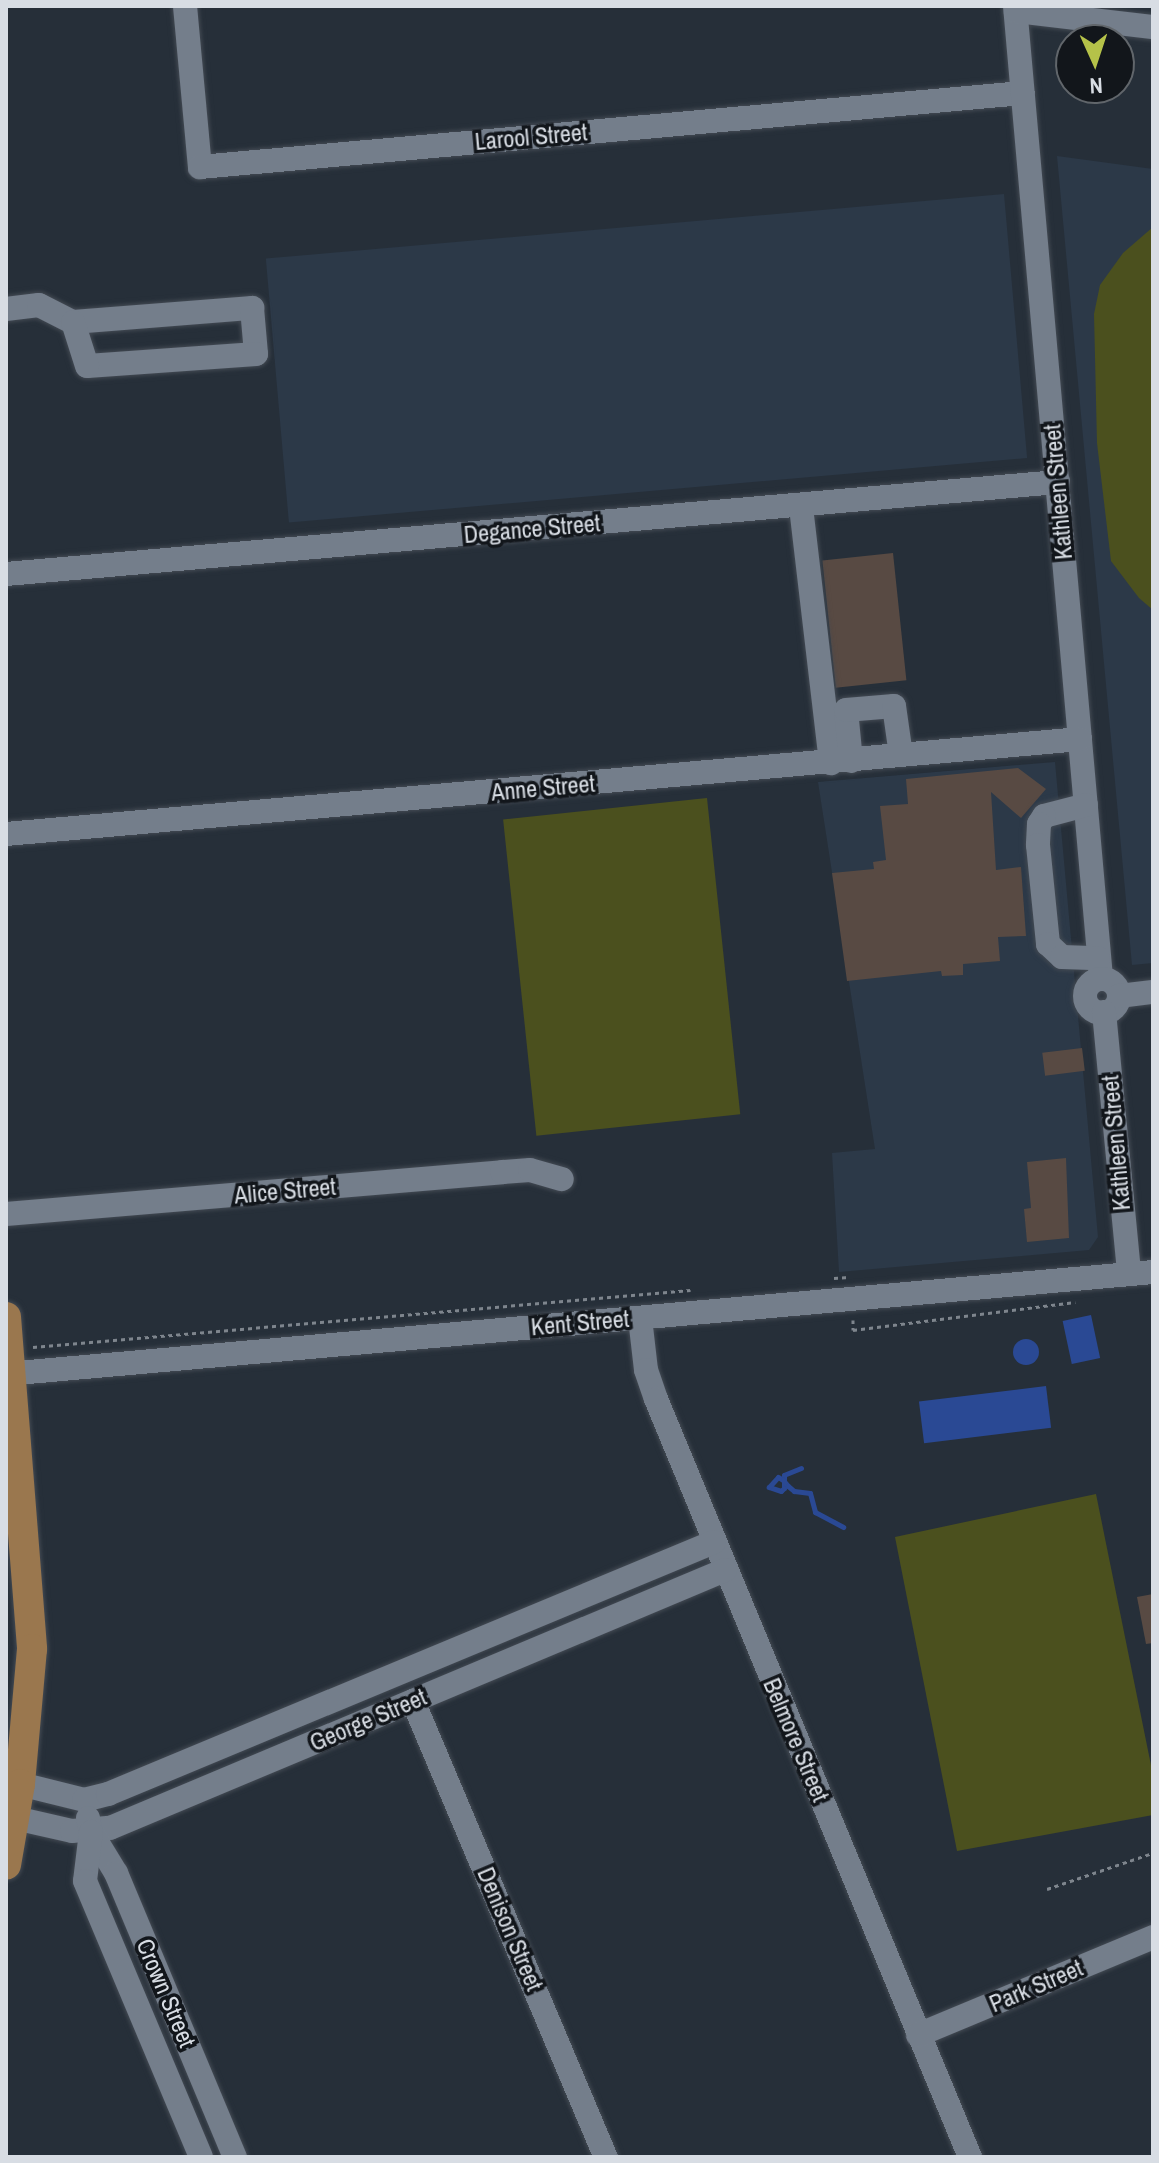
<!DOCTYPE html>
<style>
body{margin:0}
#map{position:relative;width:1159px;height:2163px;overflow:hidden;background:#262f39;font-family:"Archivo Narrow",sans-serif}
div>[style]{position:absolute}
.built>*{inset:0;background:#2c3948;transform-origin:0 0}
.green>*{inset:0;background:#4b501e;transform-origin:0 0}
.water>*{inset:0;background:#2a4994;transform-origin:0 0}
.round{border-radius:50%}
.stream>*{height:5px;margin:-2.5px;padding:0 2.5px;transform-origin:2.5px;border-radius:2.5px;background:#2a4994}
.building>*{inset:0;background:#584a43;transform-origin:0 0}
.path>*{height:3px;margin-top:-1.5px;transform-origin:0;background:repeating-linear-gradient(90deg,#7e858d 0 4px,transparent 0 8px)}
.roads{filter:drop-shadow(0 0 2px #434a53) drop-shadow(0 0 2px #434a53)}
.minor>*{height:24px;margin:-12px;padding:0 12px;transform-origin:12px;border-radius:12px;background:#747e8b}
.minor>.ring{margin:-12px;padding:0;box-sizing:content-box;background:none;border:24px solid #747e8b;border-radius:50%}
.major>*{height:30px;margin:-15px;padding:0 15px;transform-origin:15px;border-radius:15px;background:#9a774e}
span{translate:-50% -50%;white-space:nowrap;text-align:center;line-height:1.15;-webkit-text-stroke:7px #12161b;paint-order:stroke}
.street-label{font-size:24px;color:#d8dde4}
.frame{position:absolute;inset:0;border:8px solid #d8dde4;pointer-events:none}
.north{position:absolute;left:1055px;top:24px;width:80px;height:80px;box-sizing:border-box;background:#12161b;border:2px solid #61666b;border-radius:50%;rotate:177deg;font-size:22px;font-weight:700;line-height:32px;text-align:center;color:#d8dde4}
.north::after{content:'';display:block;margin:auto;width:28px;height:36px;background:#b5c249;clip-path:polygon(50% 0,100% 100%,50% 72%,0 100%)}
</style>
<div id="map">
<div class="built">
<i style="clip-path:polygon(1057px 156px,1153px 169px,1153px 963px,1132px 965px)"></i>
<i style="left:1004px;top:194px;width:265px;height:741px;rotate:85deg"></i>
<i style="clip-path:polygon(1055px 762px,1098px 1237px,1089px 1250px,839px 1272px,832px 1153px,875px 1149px,818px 782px)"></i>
</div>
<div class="green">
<i style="clip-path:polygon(1153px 227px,1153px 610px,1139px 598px,1111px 561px,1097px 443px,1094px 314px,1100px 285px,1123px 253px)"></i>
<i style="left:707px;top:798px;width:318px;height:205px;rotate:84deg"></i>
<i style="clip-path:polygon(1096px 1494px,1153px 1775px,1153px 1815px,957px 1851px,895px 1537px)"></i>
</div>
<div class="water">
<i style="left:1091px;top:1315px;width:44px;height:29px;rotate:78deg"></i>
<i class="round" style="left:1013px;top:1339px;width:26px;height:26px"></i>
<i style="left:1046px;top:1386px;width:42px;height:128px;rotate:83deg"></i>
</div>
<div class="stream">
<i style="left:801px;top:1468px;width:18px;rotate:158deg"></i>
<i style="left:784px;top:1475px;width:13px;rotate:90deg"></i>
<i style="left:784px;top:1488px;width:4px;rotate:135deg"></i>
<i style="left:781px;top:1491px;width:13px;rotate:-162deg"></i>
<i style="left:769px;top:1487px;width:13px;rotate:-48deg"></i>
<i style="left:778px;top:1477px;width:6px;rotate:31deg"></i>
<i style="left:783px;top:1480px;width:8px;rotate:50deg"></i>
<i style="left:788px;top:1486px;width:8px;rotate:40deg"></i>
<i style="left:794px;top:1491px;width:16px;rotate:7deg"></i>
<i style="left:810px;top:1493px;width:20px;rotate:75deg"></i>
<i style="left:815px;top:1512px;width:32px;rotate:28deg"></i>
</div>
<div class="building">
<i style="left:893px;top:553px;width:128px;height:71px;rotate:84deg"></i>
<i style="clip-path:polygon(1018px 768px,1046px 789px,1021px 818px,991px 792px,996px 870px,1021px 867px,1026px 936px,998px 937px,1000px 961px,963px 964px,963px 975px,942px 976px,941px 971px,847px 981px,832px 873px,874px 869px,873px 862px,886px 860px,880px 806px,908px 804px,906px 779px)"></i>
<i style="left:1082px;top:1048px;width:23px;height:40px;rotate:83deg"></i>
<i style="clip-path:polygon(1066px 1158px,1069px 1238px,1027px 1242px,1024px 1209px,1031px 1208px,1027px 1162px)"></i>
<i style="clip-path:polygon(1153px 1594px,1153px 1643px,1146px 1644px,1137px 1597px)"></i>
</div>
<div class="path">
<i style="left:834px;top:1278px;width:15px;rotate:-4deg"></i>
<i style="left:853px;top:1320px;width:10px;rotate:90deg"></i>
<i style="left:853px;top:1330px;width:224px;rotate:-7.2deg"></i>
<i style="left:33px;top:1347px;width:660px;rotate:-4.95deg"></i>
<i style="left:1047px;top:1889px;width:112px;rotate:-18.8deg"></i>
</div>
<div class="roads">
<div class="minor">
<i style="left:185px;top:6px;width:162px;rotate:84.7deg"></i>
<i style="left:200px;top:167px;width:826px;rotate:-5.14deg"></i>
<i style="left:1015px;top:6px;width:976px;rotate:84.94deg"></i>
<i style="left:1016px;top:11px;width:138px;rotate:6.7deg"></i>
<i style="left:6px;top:309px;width:33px;rotate:-7deg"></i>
<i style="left:39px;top:305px;width:38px;rotate:27deg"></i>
<i style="left:73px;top:322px;width:180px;rotate:-4.5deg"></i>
<i style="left:252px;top:308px;width:46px;rotate:85deg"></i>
<i style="left:256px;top:354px;width:169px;rotate:175.9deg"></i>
<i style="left:87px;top:366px;width:46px;rotate:-107.7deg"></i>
<i style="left:801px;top:507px;width:258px;rotate:83.3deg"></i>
<i style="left:6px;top:574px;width:1056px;rotate:-5deg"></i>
<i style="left:851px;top:761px;width:51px;rotate:-95.6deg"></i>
<i style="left:846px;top:710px;width:48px;rotate:-4.8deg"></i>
<i style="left:894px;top:706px;width:49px;rotate:81.9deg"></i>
<i style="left:1086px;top:805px;width:43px;rotate:165.3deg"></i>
<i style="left:1044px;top:816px;width:9px;rotate:122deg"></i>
<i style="left:1039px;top:824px;width:21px;rotate:93deg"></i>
<i style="left:1038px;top:845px;width:100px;rotate:84.2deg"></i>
<i style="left:1048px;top:944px;width:19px;rotate:43deg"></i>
<i style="left:1062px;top:957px;width:36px;rotate:2deg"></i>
<i style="left:6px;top:834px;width:1078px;rotate:-5.05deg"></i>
<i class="ring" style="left:1085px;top:979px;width:10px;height:10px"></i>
<i style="left:1119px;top:996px;width:34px;rotate:-7deg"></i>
<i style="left:1104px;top:1012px;width:263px;rotate:84.5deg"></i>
<i style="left:6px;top:1214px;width:498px;rotate:-4.8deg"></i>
<i style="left:502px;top:1172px;width:28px;rotate:-4deg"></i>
<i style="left:530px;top:1170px;width:33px;rotate:16deg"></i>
<i style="left:640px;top:1318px;width:52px;rotate:83.4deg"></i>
<i style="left:646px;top:1370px;width:31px;rotate:71deg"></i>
<i style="left:656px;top:1399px;width:820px;rotate:67.5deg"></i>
<i style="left:6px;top:1374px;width:1152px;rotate:-5.08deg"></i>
<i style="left:413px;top:1701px;width:495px;rotate:67.1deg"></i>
<i style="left:6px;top:1787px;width:14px;rotate:-12deg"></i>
<i style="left:20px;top:1784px;width:66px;rotate:14deg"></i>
<i style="left:84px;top:1800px;width:25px;rotate:-14deg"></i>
<i style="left:108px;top:1794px;width:656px;rotate:-22.58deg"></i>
<i style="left:6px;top:1811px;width:11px;rotate:38deg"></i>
<i style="left:15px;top:1818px;width:58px;rotate:12.8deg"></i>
<i style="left:72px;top:1831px;width:38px;rotate:-5deg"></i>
<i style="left:110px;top:1828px;width:667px;rotate:-22.76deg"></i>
<i style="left:88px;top:1818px;width:14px;rotate:78deg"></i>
<i style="left:91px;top:1832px;width:48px;rotate:58.6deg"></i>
<i style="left:116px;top:1873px;width:308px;rotate:67.3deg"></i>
<i style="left:91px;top:1832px;width:49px;rotate:97deg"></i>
<i style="left:85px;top:1881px;width:299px;rotate:67.2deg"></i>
<i style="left:918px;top:2035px;width:255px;rotate:-22.6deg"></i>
</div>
<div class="major">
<i style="left:6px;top:1317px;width:333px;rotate:85.5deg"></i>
<i style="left:32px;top:1649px;width:136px;rotate:95.1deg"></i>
<i style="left:20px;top:1784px;width:82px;rotate:99.8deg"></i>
</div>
</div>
<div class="street-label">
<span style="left:531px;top:137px;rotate:-5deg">Larool Street</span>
<span style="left:1058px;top:492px;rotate:-95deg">Kathleen Street</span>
<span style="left:532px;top:529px;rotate:-5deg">Degance Street</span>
<span style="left:543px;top:788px;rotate:-5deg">Anne Street</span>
<span style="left:1116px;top:1143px;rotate:-95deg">Kathleen Street</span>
<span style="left:285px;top:1191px;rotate:-5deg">Alice Street</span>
<span style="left:580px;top:1323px;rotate:-5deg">Kent Street</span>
<span style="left:368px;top:1720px;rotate:-23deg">George Street</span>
<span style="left:796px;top:1740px;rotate:67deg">Belmore Street</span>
<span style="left:510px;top:1929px;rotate:67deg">Denison Street</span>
<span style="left:1036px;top:1986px;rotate:-23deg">Park Street</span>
<span style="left:166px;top:1993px;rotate:67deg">Crown Street</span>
</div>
<div class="frame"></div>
<div class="north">N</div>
</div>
